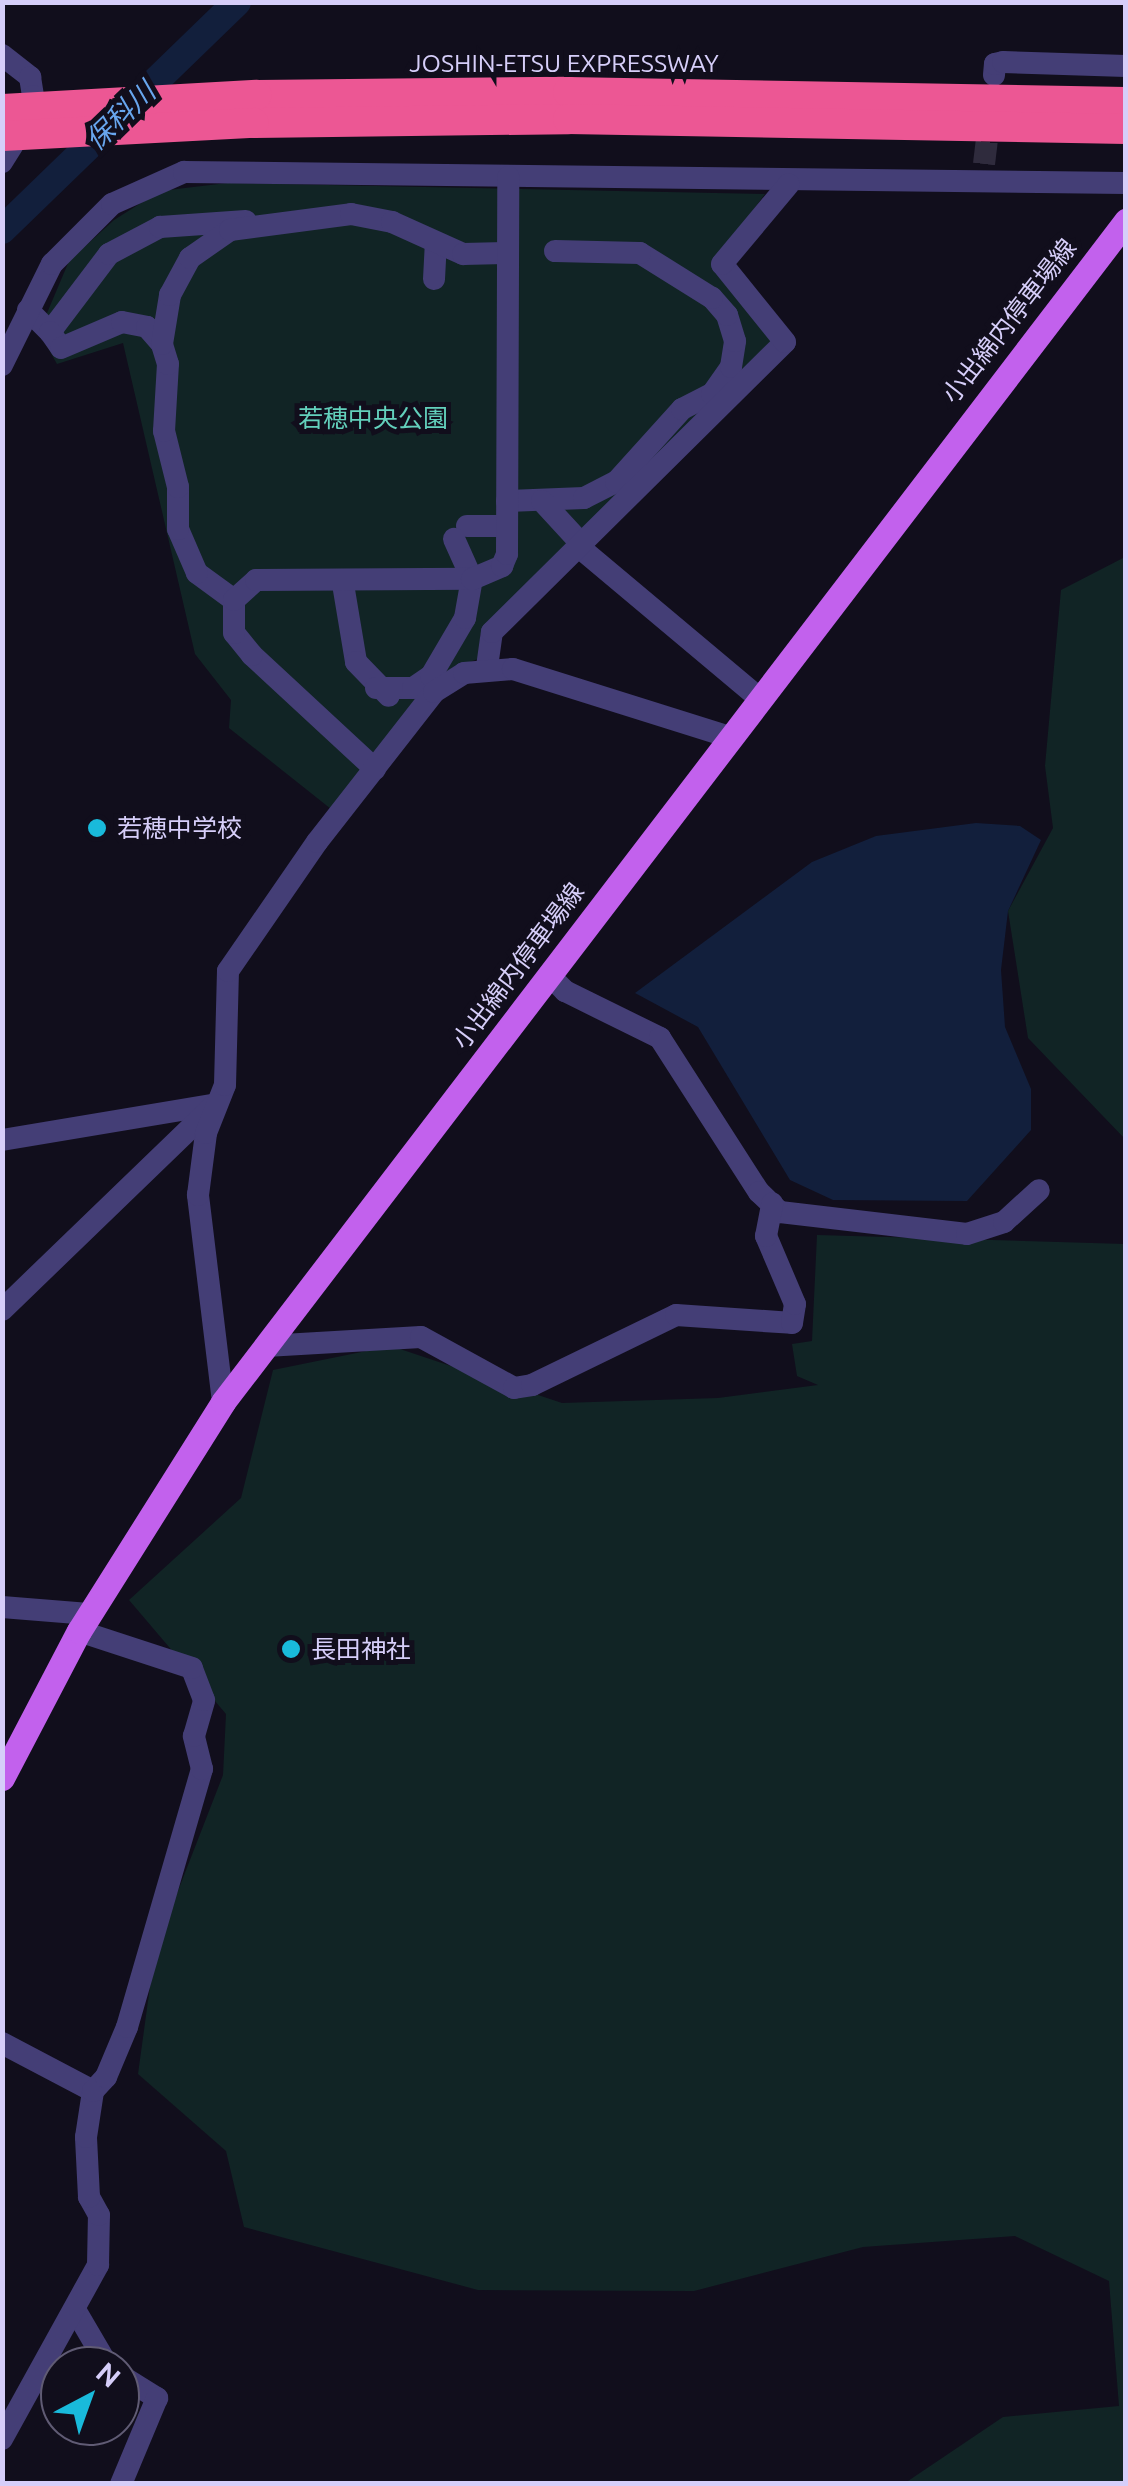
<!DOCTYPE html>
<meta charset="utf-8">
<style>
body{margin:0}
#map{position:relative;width:1128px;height:2486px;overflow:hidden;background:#110e1c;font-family:Ubuntu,"Noto Sans JP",sans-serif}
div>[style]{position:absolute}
.green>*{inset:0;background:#112425}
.water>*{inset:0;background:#121f3c}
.river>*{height:28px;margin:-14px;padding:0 14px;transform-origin:14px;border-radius:14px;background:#121f3c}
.minor-tunnel>*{height:22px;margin-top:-11px;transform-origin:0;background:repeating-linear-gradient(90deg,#2f2b3d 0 22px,transparent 0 33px)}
.minor>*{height:22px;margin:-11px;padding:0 11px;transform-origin:11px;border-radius:11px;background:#443e76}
.major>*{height:25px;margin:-12.5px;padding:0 12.5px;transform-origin:12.5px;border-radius:12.5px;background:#c261ed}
.highway>*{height:30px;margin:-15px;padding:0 15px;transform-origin:15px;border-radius:15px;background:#ec5794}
.highway-bridge>*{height:30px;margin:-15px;padding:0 15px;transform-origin:15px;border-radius:15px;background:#ec5794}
.dots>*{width:28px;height:28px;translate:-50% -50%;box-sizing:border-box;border:5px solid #110e1c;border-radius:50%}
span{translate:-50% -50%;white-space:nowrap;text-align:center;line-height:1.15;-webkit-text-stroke:10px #110e1c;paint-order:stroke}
.street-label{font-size:25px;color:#d6cef9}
.park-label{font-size:25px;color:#63d0bc}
.poi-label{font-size:25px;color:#d6cef9}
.left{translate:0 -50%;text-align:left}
.water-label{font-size:28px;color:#68a6ee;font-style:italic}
.frame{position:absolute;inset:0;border:5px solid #d6cef9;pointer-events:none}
.north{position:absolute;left:40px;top:2346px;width:100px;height:100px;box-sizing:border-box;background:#110e1c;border:2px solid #605b74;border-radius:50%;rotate:41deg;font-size:28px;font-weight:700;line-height:40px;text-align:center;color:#d6cef9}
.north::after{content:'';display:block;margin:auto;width:35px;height:45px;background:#19badb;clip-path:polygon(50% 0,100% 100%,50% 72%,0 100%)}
</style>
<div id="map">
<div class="green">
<div style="clip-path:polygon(227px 183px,765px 194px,713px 265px,773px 341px,497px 615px,480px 635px,481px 658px,452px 668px,331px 809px,229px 728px,231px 700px,195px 654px,123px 343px,57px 364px,39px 332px,69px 261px,114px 220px,160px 191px)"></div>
<div style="clip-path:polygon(1125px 557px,1125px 1139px,1028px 1038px,1008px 911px,1053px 828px,1045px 766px,1061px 590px)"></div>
<div style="clip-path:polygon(817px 1235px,1125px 1244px,1125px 2483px,905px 2483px,1003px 2417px,1119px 2406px,1109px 2281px,1015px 2236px,863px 2247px,694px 2291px,478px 2290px,244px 2227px,226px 2151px,138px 2074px,155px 1950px,223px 1775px,226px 1714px,129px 1600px,241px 1498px,273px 1370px,391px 1346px,562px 1403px,718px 1398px,818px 1385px,797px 1376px,792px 1344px,812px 1341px)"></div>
</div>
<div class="water">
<div style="clip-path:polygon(976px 823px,1020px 826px,1041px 840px,1008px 911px,1001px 970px,1005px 1027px,1031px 1089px,1031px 1130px,967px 1201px,833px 1200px,790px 1180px,698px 1027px,635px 993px,812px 862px,876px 836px)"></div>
</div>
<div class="river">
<div style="left:2px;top:230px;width:327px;rotate:-44.1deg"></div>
</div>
<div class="minor-tunnel">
<div style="left:984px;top:164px;width:50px;rotate:-83.2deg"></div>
</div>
<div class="minor">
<div style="left:2px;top:55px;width:36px;rotate:38deg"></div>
<div style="left:30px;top:77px;width:19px;rotate:81deg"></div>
<div style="left:33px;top:96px;width:23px;rotate:100deg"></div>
<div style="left:29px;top:119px;width:51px;rotate:122.1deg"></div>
<div style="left:994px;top:75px;width:11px;rotate:-85deg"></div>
<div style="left:995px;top:64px;width:8px;rotate:-14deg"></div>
<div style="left:1003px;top:62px;width:123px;rotate:1.9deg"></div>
<div style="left:434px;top:279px;width:35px;rotate:-87deg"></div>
<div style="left:28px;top:310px;width:31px;rotate:45deg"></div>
<div style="left:50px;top:332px;width:98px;rotate:-52.9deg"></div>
<div style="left:109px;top:254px;width:58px;rotate:-27.9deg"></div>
<div style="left:160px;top:227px;width:86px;rotate:-4deg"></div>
<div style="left:50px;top:332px;width:19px;rotate:55deg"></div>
<div style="left:61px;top:348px;width:66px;rotate:-23.1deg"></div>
<div style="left:122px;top:322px;width:25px;rotate:11deg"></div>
<div style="left:147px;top:327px;width:23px;rotate:49deg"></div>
<div style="left:2px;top:365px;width:113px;rotate:-63.7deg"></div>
<div style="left:52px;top:264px;width:85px;rotate:-45deg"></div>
<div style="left:112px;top:204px;width:79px;rotate:-24deg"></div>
<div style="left:184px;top:172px;width:942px;rotate:0.67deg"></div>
<div style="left:507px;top:501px;width:77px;rotate:-2.2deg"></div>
<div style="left:584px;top:498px;width:36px;rotate:-27deg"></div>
<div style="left:616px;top:482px;width:98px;rotate:-47.9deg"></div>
<div style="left:682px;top:409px;width:34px;rotate:-27deg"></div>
<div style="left:712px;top:394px;width:33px;rotate:-55deg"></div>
<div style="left:731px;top:367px;width:26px;rotate:-81deg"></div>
<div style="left:735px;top:341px;width:27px;rotate:-107deg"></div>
<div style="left:727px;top:315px;width:23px;rotate:-131deg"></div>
<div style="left:712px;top:298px;width:85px;rotate:-148deg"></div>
<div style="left:640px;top:253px;width:85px;rotate:-178.7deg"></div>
<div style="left:542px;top:501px;width:52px;rotate:47.4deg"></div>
<div style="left:467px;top:526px;width:40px"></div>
<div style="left:579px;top:547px;width:235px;rotate:40deg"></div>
<div style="left:343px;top:584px;width:79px;rotate:80.5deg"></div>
<div style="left:356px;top:662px;width:47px;rotate:45.9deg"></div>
<div style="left:234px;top:600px;width:46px;rotate:-143.9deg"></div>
<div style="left:197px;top:573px;width:48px;rotate:-113.4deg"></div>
<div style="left:178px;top:529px;width:42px;rotate:-90deg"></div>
<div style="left:178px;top:487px;width:58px;rotate:-104deg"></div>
<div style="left:164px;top:431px;width:67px;rotate:-86.6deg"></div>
<div style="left:168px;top:364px;width:21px;rotate:-107deg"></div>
<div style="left:162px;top:344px;width:50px;rotate:-80.7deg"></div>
<div style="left:170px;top:295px;width:42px;rotate:-61.6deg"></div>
<div style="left:190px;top:258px;width:49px;rotate:-35deg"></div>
<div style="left:230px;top:230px;width:122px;rotate:-7.5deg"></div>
<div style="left:351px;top:214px;width:42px;rotate:11deg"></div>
<div style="left:392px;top:222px;width:78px;rotate:24.3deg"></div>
<div style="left:463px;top:254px;width:42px;rotate:-1.4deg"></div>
<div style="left:487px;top:667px;width:35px;rotate:-82deg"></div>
<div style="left:492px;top:632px;width:412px;rotate:-44.7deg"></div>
<div style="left:785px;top:342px;width:100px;rotate:-128.9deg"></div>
<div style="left:722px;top:264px;width:104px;rotate:-50.1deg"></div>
<div style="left:376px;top:688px;width:37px"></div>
<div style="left:413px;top:688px;width:22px;rotate:-34deg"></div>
<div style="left:431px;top:676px;width:67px;rotate:-59.6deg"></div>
<div style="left:465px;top:618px;width:40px;rotate:-80deg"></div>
<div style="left:472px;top:579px;width:44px;rotate:-114.2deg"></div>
<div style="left:375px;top:769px;width:168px;rotate:-137.2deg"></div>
<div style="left:252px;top:655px;width:28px;rotate:-129deg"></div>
<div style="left:234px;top:633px;width:33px;rotate:-90deg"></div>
<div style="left:234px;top:600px;width:30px;rotate:-42deg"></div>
<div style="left:256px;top:580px;width:216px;rotate:-0.3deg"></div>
<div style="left:472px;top:579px;width:33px;rotate:-23deg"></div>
<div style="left:502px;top:566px;width:13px;rotate:-67deg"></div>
<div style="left:507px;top:554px;width:377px;rotate:-89.8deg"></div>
<div style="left:549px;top:975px;width:23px;rotate:45deg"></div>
<div style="left:565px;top:991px;width:106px;rotate:26.3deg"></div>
<div style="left:660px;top:1038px;width:183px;rotate:57.3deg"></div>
<div style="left:759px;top:1192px;width:29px;rotate:44deg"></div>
<div style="left:780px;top:1212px;width:188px;rotate:6.7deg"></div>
<div style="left:967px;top:1234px;width:39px;rotate:-18deg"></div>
<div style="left:1004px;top:1222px;width:47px;rotate:-42.4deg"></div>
<div style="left:2px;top:1140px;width:212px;rotate:-9.5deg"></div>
<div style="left:2px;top:1310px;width:296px;rotate:-44deg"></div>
<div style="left:266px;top:1346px;width:155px;rotate:-3.3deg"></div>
<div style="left:421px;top:1337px;width:106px;rotate:28.7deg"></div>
<div style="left:514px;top:1388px;width:18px;rotate:-9deg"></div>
<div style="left:532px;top:1385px;width:160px;rotate:-25.9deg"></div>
<div style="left:676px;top:1315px;width:116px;rotate:3.9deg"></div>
<div style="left:792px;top:1323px;width:19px;rotate:-81deg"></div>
<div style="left:795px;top:1304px;width:74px;rotate:-113.1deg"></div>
<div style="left:766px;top:1236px;width:33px;rotate:-79deg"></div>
<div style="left:223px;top:1402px;width:209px;rotate:-96.9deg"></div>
<div style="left:198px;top:1195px;width:63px;rotate:-82.6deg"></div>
<div style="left:206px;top:1133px;width:52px;rotate:-68.4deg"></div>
<div style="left:225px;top:1085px;width:114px;rotate:-88.5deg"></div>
<div style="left:228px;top:971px;width:157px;rotate:-55.4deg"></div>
<div style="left:317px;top:842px;width:190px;rotate:-52deg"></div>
<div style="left:434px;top:692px;width:36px;rotate:-32deg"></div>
<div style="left:464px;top:673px;width:49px;rotate:-4.7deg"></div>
<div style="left:513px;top:669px;width:227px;rotate:17.4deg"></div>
<div style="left:2px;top:1607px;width:87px;rotate:4.6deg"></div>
<div style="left:2px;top:2043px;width:103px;rotate:27.8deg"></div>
<div style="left:77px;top:2313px;width:61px;rotate:59.7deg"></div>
<div style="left:120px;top:2375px;width:44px;rotate:31.9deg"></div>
<div style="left:157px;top:2398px;width:93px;rotate:112.7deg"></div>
<div style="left:2px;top:2439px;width:199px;rotate:-61.1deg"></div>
<div style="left:98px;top:2265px;width:50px;rotate:-88.9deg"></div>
<div style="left:99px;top:2215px;width:21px;rotate:-119deg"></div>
<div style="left:89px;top:2197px;width:60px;rotate:-92.9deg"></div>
<div style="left:86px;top:2137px;width:47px;rotate:-81.3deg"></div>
<div style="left:93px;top:2091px;width:19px;rotate:-47deg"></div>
<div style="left:106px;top:2077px;width:54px;rotate:-67.2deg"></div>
<div style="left:127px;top:2027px;width:269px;rotate:-73.8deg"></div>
<div style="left:202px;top:1769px;width:34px;rotate:-104deg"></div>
<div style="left:194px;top:1736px;width:37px;rotate:-74deg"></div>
<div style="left:204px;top:1700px;width:34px;rotate:-111deg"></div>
<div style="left:192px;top:1668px;width:119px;rotate:-161.9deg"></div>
</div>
<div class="major">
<div style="left:2px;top:1778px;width:166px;rotate:-62.4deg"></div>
<div style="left:79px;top:1631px;width:271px;rotate:-57.8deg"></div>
<div style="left:223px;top:1402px;width:1487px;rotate:-52.6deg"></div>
</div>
<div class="highway">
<div style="left:257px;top:95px;width:311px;rotate:-0.6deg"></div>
<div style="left:568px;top:92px;width:558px;rotate:1.03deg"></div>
<div style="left:254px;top:123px;width:314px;rotate:-0.7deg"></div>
<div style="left:568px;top:119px;width:558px;rotate:1.03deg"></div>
</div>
<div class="highway-bridge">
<div style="left:3px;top:109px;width:254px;rotate:-3.2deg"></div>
<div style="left:3px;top:136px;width:251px;rotate:-3deg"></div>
</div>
<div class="dots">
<div style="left:97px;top:828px;background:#19badb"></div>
<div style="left:291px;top:1649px;background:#19badb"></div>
</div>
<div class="street-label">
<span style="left:564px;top:63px">JOSHIN-ETSU EXPRESSWAY</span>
<span style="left:1009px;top:321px;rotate:-52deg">小出綿内停車場線</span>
<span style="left:518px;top:966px;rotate:-53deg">小出綿内停車場線</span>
</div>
<div class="park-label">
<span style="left:373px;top:418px">若穂中央公園</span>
</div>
<div class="poi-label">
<span class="left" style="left:117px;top:828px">若穂中学校</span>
<span class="left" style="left:311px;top:1649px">長田神社</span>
</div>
<div class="water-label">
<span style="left:120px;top:116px;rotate:-44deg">保科川</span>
</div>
<div class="frame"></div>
<div class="north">N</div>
</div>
